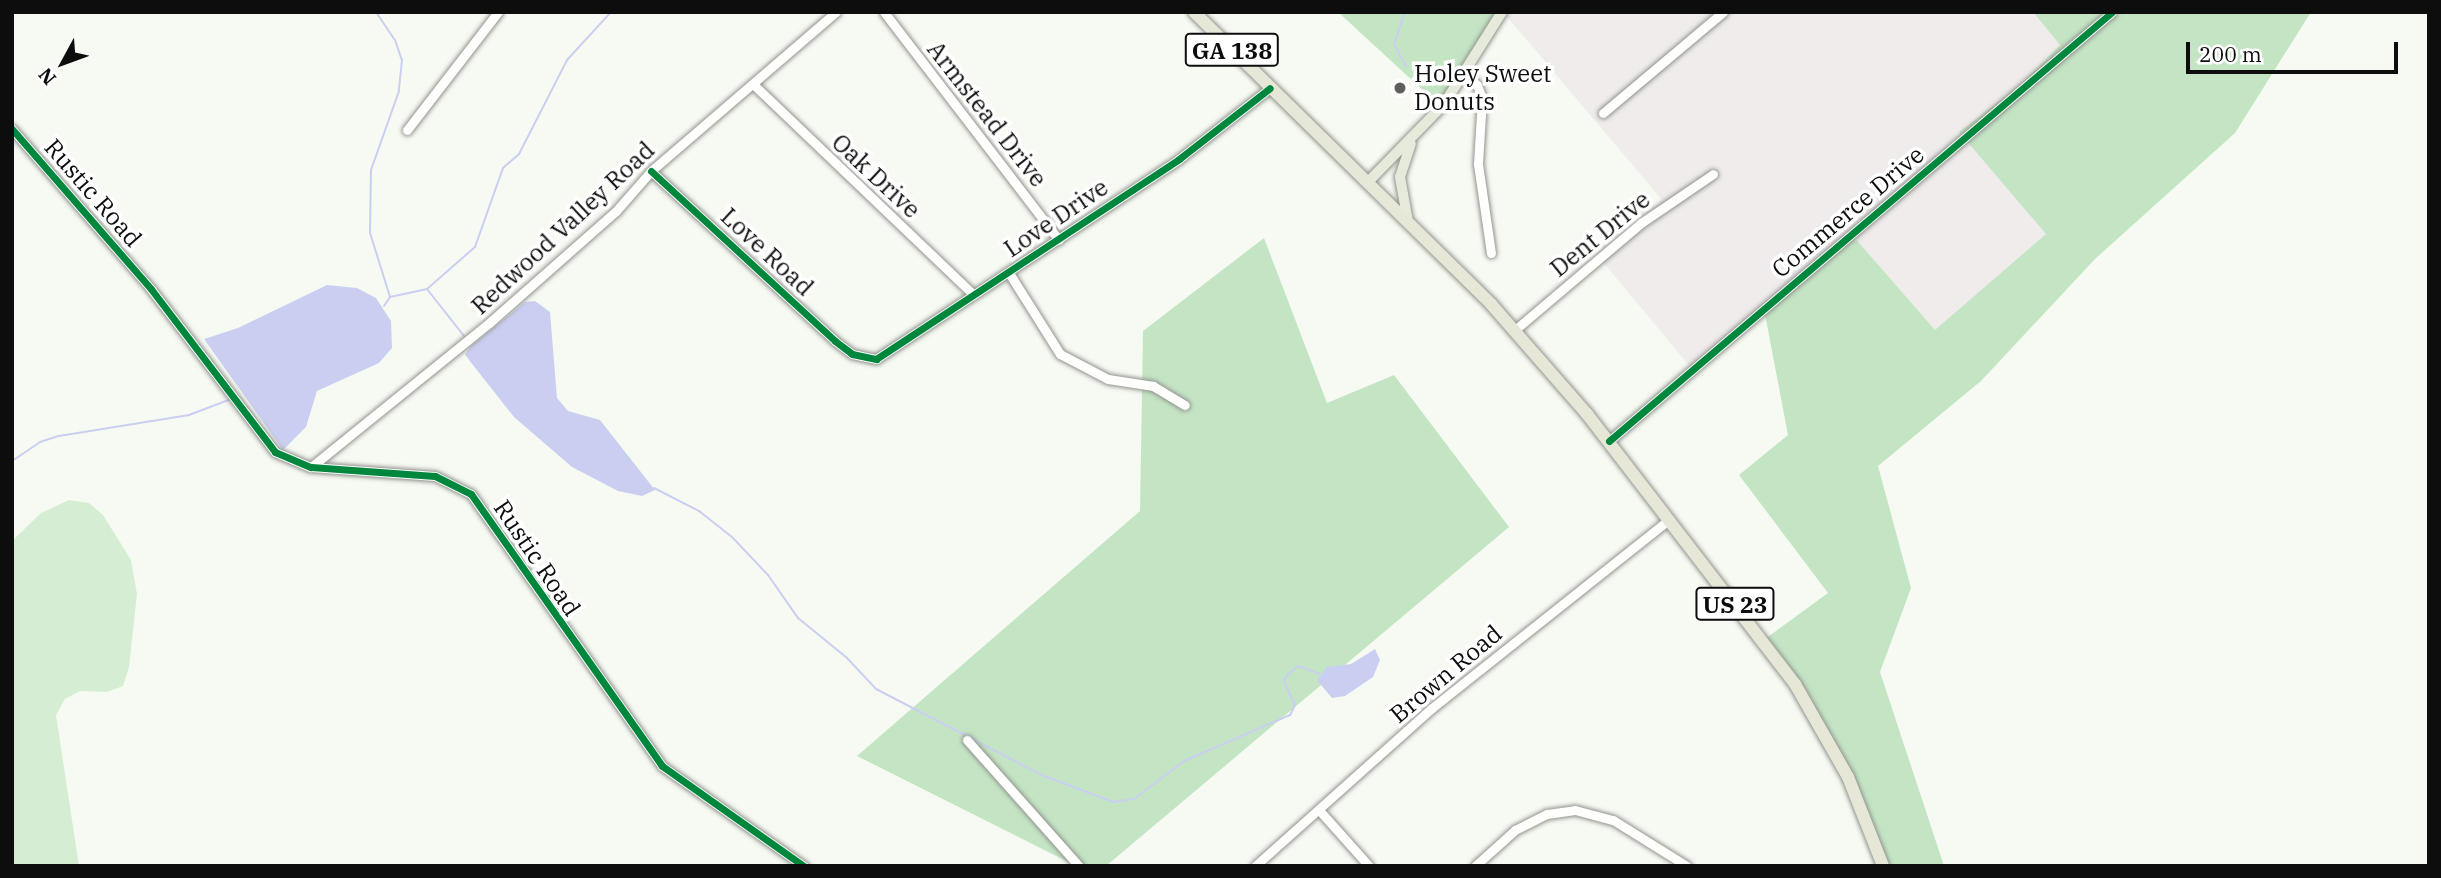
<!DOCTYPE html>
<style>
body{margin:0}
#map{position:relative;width:2441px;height:878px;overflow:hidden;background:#f7faf2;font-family:"IBM Plex Serif",serif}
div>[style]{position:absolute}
.industrial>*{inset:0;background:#f0ecec}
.green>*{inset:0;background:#d5eed3}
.forest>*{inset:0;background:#c4e5c4}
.water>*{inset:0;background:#cacff1}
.stream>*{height:2px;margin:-1px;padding:0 1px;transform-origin:1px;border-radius:1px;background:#cacff1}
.roads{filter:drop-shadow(0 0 2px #929490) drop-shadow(0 0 2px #929490)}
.minor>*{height:9px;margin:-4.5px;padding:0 4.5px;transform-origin:4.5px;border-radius:4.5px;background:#fefefd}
.major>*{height:10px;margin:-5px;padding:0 5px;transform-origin:5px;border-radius:5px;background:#e6eada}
.highway>*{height:12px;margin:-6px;padding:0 6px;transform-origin:6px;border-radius:6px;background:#e7e7d7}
.cycleway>*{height:7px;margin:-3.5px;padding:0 3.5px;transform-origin:3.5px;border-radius:3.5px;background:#00873e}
.dots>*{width:19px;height:19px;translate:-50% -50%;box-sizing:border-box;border:4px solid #fff;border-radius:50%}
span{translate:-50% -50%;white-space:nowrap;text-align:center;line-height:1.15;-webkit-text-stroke:7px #fff;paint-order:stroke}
.shield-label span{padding:2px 5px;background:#fff;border:2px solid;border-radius:5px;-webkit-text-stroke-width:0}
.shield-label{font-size:23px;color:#0d0d0d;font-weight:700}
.poi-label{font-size:24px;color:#0d0d0d}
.left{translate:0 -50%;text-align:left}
.street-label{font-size:24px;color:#0d0d0d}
.frame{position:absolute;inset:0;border:14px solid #0d0d0d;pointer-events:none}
.north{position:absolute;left:28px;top:28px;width:70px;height:70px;-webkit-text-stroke:5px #fff;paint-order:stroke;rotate:229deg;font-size:19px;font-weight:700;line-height:28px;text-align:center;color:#0d0d0d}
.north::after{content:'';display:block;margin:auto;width:24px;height:32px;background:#0d0d0d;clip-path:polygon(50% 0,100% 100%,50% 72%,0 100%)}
.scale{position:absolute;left:2186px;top:42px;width:212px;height:32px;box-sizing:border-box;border:4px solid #0d0d0d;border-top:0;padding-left:9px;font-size:21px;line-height:24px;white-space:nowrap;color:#0d0d0d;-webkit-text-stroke:5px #fff;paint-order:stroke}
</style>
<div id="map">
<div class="industrial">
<div style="clip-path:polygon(1503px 12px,2033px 12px,2060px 45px,2021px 84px,1959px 132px,2047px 234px,1935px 331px,1853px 237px,1691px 368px,1598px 256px,1662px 200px)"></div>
</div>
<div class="green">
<div style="clip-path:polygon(69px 500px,89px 503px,103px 515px,131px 560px,137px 594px,129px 667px,123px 686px,107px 692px,80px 691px,65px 699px,56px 715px,79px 866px,12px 866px,12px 541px,41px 513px)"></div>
</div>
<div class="forest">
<div style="clip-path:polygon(1338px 12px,1503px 12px,1440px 106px)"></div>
<div style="clip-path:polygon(2033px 12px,2311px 12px,2235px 133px,2095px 259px,1981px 381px,1878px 466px,1911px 588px,1880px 672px,1944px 866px,1885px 866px,1838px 755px,1761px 642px,1828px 593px,1739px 475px,1788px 435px,1764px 309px,1853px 236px,1935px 330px,2046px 234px,1959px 132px,2021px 84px,2060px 45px)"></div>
<div style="clip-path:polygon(1264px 238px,1327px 403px,1394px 375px,1509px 527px,1106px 866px,1076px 866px,857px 756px,1140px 511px,1143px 331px)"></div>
</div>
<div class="water">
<div style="clip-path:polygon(327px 285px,357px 288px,376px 298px,391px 321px,392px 348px,379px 363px,317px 391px,306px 427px,283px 450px,204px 339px,238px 328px)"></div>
<div style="clip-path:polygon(535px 301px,550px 312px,557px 398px,568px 411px,600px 420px,655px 490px,642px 496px,618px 491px,572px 467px,514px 417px,469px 360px,465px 354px,472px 345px,525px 302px)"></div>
<div style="clip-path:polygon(1375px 649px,1380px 660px,1373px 677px,1345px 696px,1332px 698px,1317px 680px,1327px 667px,1351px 664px)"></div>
</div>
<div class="stream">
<div style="left:376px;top:12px;width:34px;rotate:56deg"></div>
<div style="left:395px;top:40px;width:21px;rotate:71deg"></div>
<div style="left:402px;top:60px;width:31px;rotate:96deg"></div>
<div style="left:399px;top:91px;width:84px;rotate:109.5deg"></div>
<div style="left:371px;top:170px;width:63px;rotate:90.9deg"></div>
<div style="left:370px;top:233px;width:67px;rotate:72.6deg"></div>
<div style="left:1405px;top:12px;width:34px;rotate:109deg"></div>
<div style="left:1394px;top:44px;width:26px;rotate:62deg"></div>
<div style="left:427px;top:289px;width:64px;rotate:-41.2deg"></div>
<div style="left:475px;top:247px;width:84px;rotate:-70.5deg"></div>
<div style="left:503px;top:168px;width:21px;rotate:-41deg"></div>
<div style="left:519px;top:154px;width:106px;rotate:-62.9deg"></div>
<div style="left:567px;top:60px;width:65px;rotate:-47.5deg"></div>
<div style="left:384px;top:306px;width:11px;rotate:-56deg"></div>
<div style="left:390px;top:297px;width:38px;rotate:-12deg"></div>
<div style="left:427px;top:289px;width:60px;rotate:51.8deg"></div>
<div style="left:12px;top:461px;width:34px;rotate:-34deg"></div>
<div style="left:40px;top:442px;width:20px;rotate:-18deg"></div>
<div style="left:59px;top:436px;width:132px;rotate:-9.2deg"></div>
<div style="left:189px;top:415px;width:45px;rotate:-20.9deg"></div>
<div style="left:654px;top:488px;width:51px;rotate:27.1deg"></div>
<div style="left:699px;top:511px;width:42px;rotate:38.2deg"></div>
<div style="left:732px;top:537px;width:52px;rotate:46.5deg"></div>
<div style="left:768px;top:575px;width:52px;rotate:55.1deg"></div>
<div style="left:798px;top:618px;width:63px;rotate:39.2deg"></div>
<div style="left:847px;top:658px;width:42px;rotate:46.9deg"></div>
<div style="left:876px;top:689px;width:189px;rotate:27.4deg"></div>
<div style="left:1044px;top:776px;width:74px;rotate:20.6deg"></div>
<div style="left:1113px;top:802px;width:21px;rotate:-8deg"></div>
<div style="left:1134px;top:799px;width:63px;rotate:-37.2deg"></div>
<div style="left:1184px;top:761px;width:116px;rotate:-23.5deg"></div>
<div style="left:1290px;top:715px;width:11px;rotate:-63deg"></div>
<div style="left:1295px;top:705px;width:26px;rotate:-115deg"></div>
<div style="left:1284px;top:681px;width:7px;rotate:-63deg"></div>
<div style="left:1287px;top:675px;width:14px;rotate:-39deg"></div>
<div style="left:1298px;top:666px;width:23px;rotate:20deg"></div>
</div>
<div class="roads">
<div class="minor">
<div style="left:884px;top:12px;width:287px;rotate:52.5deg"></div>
<div style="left:1465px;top:74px;width:16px;rotate:43deg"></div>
<div style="left:1477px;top:85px;width:14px;rotate:69deg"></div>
<div style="left:1482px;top:98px;width:66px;rotate:93.5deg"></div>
<div style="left:1478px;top:164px;width:90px;rotate:81.7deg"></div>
<div style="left:753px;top:84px;width:304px;rotate:43.7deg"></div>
<div style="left:1603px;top:113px;width:157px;rotate:-40.1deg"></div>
<div style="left:12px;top:129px;width:212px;rotate:49deg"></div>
<div style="left:151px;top:289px;width:205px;rotate:52.7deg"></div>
<div style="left:275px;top:452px;width:39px;rotate:23deg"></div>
<div style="left:311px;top:467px;width:124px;rotate:4.2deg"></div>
<div style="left:435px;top:476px;width:40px;rotate:26.6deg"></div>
<div style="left:471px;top:494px;width:332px;rotate:54.9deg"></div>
<div style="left:662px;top:766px;width:174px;rotate:35.2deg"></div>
<div style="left:407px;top:130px;width:149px;rotate:-52.4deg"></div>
<div style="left:651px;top:171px;width:251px;rotate:42.7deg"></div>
<div style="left:835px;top:341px;width:21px;rotate:37deg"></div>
<div style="left:852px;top:354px;width:25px;rotate:12deg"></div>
<div style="left:876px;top:359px;width:363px;rotate:-33.4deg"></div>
<div style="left:1179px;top:159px;width:115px;rotate:-38deg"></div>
<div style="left:1009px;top:273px;width:96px;rotate:57.8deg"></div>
<div style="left:1060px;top:354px;width:54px;rotate:27.5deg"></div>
<div style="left:1108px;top:379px;width:46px;rotate:8.8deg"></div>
<div style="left:1153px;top:386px;width:37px;rotate:31deg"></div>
<div style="left:1516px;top:329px;width:164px;rotate:-40.3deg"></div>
<div style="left:1641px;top:223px;width:87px;rotate:-34.2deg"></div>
<div style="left:1609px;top:441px;width:661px;rotate:-40.46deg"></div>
<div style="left:311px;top:467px;width:229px;rotate:-39deg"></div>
<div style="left:489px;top:323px;width:169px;rotate:-41.4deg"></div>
<div style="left:616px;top:211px;width:53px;rotate:-48.8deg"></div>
<div style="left:651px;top:171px;width:244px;rotate:-40.7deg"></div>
<div style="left:967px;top:740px;width:169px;rotate:48.4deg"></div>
<div style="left:1319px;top:810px;width:75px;rotate:48.2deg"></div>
<div style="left:1255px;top:866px;width:237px;rotate:-41.8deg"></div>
<div style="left:1432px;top:708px;width:302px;rotate:-38.5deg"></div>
<div style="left:1475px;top:866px;width:54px;rotate:-42deg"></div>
<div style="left:1515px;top:830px;width:36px;rotate:-27deg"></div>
<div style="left:1547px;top:814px;width:28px;rotate:-8deg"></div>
<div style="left:1575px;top:810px;width:39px;rotate:15deg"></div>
<div style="left:1613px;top:820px;width:87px;rotate:31.9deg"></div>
</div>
<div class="major">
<div style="left:1367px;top:183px;width:110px;rotate:-45.7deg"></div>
<div style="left:1444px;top:104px;width:109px;rotate:-57.8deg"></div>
<div style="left:1408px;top:222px;width:46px;rotate:-100.1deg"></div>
<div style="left:1400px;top:177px;width:35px;rotate:-72deg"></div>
</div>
<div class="highway">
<div style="left:1194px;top:12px;width:417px;rotate:44.5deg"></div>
<div style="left:1491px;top:304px;width:146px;rotate:48.9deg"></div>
<div style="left:1587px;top:414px;width:341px;rotate:52.4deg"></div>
<div style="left:1795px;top:684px;width:107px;rotate:60.3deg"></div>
<div style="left:1848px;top:777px;width:96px;rotate:68.5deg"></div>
</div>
</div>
<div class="cycleway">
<div style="left:12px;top:129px;width:212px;rotate:49deg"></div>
<div style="left:151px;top:289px;width:205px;rotate:52.7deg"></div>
<div style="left:275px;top:452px;width:39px;rotate:23deg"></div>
<div style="left:311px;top:467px;width:124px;rotate:4.2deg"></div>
<div style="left:435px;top:476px;width:40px;rotate:26.6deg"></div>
<div style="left:471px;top:494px;width:332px;rotate:54.9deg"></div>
<div style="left:662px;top:766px;width:174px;rotate:35.2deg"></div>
<div style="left:651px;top:171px;width:251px;rotate:42.7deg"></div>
<div style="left:835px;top:341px;width:21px;rotate:37deg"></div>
<div style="left:852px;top:354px;width:25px;rotate:12deg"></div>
<div style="left:876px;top:359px;width:363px;rotate:-33.4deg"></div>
<div style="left:1179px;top:159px;width:115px;rotate:-38deg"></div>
<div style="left:1609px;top:441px;width:661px;rotate:-40.46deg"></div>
</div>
<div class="dots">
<div style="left:1400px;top:88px;background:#5f605d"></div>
</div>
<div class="shield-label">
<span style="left:1232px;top:50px">GA 138</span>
<span style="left:1735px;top:604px">US 23</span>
</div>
<div class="poi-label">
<span class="left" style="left:1414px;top:88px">Holey Sweet<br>Donuts</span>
</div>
<div class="street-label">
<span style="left:987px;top:114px;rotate:52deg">Armstead Drive</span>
<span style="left:876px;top:176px;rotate:43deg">Oak Drive</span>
<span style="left:93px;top:193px;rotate:49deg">Rustic Road</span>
<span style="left:1848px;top:212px;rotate:-40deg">Commerce Drive</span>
<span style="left:1056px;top:218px;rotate:-34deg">Love Drive</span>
<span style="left:563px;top:228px;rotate:-43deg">Redwood Valley Road</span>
<span style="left:1600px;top:234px;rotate:-39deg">Dent Drive</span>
<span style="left:767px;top:252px;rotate:43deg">Love Road</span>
<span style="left:537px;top:558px;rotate:56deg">Rustic Road</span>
<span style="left:1446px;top:674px;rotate:-40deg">Brown Road</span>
</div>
<div class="frame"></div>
<div class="north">N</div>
<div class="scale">200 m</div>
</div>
